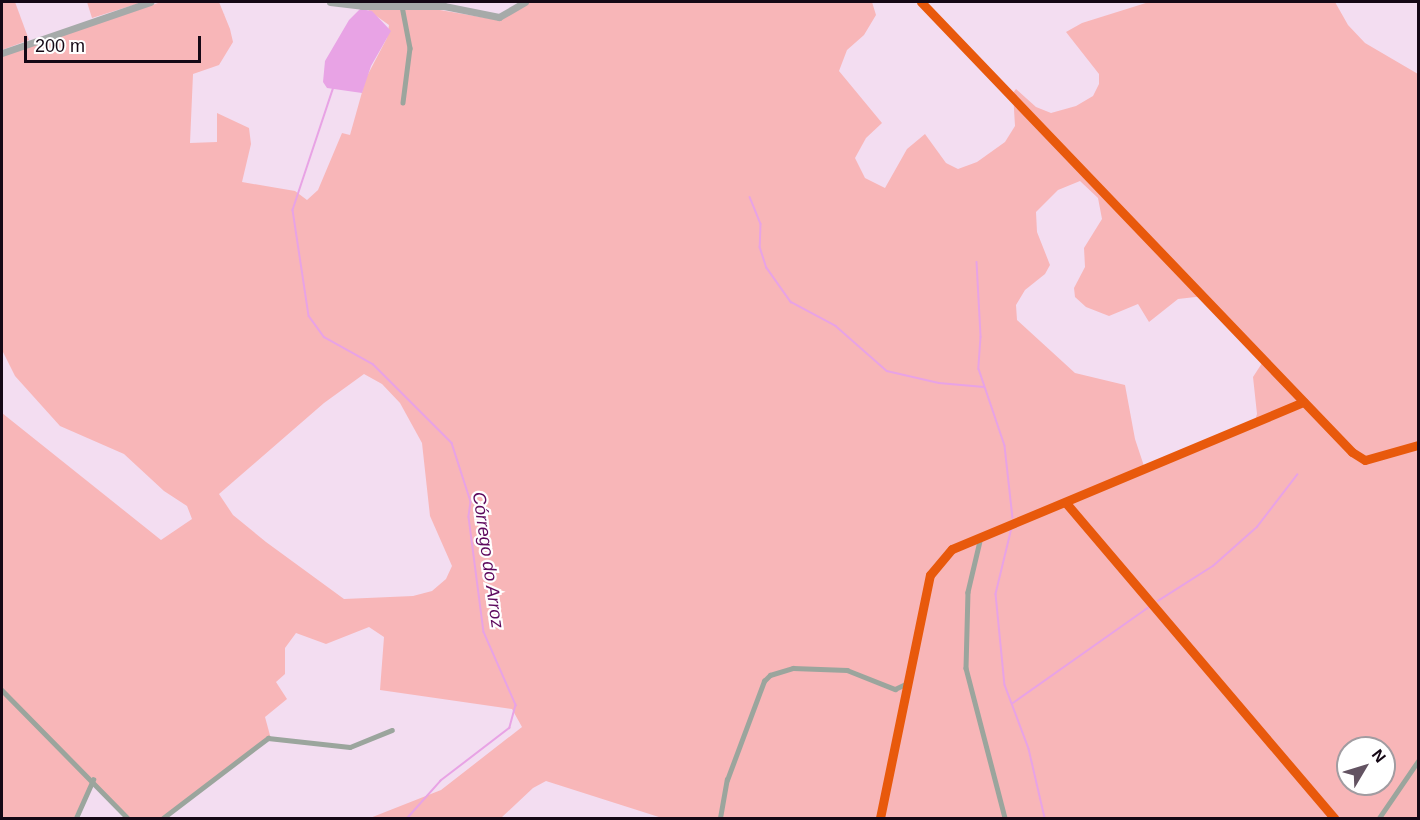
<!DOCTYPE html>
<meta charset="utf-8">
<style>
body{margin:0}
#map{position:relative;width:1420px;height:820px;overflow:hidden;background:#f3ddf1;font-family:Helvetica,sans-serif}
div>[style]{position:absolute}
.green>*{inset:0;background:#f8b6b8}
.water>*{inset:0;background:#e8a3e5}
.stream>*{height:1.5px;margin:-0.75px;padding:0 0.75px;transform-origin:0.75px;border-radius:0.75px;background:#e8a3e5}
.street>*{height:4.5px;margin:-2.25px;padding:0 2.25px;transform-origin:2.25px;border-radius:2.25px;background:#9ba59d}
.secondary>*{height:7px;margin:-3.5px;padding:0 3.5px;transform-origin:3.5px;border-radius:3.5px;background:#a6aaa9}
.cycleway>*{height:9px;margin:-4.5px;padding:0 4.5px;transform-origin:4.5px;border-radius:4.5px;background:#e8590c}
span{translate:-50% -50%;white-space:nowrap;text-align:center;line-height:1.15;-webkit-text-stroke:4.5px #fff;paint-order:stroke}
.water-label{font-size:18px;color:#5d095d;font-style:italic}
.frame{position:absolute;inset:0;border:3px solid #150815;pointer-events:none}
.north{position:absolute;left:1336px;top:736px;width:60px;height:60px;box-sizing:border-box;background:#fff;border:2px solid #a19ca1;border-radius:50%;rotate:52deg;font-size:16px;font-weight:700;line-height:24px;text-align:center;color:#150815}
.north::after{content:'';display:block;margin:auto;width:21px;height:27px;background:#635362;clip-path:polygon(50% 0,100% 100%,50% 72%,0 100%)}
.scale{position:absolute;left:24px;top:36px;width:177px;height:27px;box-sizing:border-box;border:3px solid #150815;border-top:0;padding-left:8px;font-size:18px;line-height:21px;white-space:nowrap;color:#150815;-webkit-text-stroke:4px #fff;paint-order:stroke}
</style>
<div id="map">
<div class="green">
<div style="clip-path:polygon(2px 2px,15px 2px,29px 40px,2px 50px)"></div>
<div style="clip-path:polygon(87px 2px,143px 2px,92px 18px)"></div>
<div style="clip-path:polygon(evenodd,161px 2px,219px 2px,230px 29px,233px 42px,219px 65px,193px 74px,190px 143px,217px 142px,217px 113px,249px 128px,251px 144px,242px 182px,295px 191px,307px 200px,318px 190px,342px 133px,350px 135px,366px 78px,387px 38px,389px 25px,368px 10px,440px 10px,492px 19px,512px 13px,526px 2px,872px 2px,876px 15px,864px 35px,847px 50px,839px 71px,882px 123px,866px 138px,855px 158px,865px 178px,885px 188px,907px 149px,925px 134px,946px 163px,958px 169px,977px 162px,1005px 142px,1015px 126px,1013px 93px,1016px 89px,1036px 107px,1051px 113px,1076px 106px,1093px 96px,1099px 84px,1099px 74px,1066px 32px,1082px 23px,1149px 2px,1335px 2px,1348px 25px,1365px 43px,1418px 74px,1418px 818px,662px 818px,546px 781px,533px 788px,501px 818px,370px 818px,441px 790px,522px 727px,512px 709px,380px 690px,384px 637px,369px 627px,326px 644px,296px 633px,285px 648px,285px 674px,276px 682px,287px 699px,265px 717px,271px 739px,166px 818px,126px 818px,91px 783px,74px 818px,2px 818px,2px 413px,161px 540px,192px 519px,187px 506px,164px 491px,124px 454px,60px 426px,15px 376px,2px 350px,2px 56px,161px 2px,1080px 181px,1098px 198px,1102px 219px,1084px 248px,1085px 267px,1074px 288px,1075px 297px,1086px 307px,1109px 316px,1138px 304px,1149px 322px,1178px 299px,1204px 296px,1266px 357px,1253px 377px,1257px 414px,1254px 424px,1145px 469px,1135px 439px,1125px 385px,1075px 373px,1017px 320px,1016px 305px,1025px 290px,1045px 274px,1050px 265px,1037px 232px,1036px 212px,1058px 190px,1080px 181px,161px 2px,364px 374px,382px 384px,400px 403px,422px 443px,430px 516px,452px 566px,446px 579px,432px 591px,413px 596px,344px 599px,266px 542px,233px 515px,219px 494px,324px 403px,364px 374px,161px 2px,1348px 748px,1384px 748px,1384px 784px,1348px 784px,1348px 748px)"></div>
</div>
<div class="water">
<div style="clip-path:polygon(360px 9px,372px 11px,391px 31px,371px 66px,362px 93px,327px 88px,323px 82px,325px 61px,349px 20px)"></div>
</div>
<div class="stream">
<div style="left:334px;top:87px;width:130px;rotate:108.4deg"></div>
<div style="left:293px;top:210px;width:107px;rotate:81.4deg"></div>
<div style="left:309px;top:316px;width:26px;rotate:54deg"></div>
<div style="left:324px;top:337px;width:56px;rotate:28.9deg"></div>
<div style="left:373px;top:364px;width:112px;rotate:45deg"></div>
<div style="left:452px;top:443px;width:62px;rotate:72.1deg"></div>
<div style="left:471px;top:502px;width:15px;rotate:98deg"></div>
<div style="left:469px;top:517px;width:116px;rotate:82.6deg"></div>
<div style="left:484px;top:632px;width:80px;rotate:66.3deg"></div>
<div style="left:516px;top:705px;width:24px;rotate:105deg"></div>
<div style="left:510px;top:728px;width:87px;rotate:142.5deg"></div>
<div style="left:441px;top:781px;width:50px;rotate:131.7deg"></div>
<div style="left:750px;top:197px;width:29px;rotate:68deg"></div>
<div style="left:761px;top:224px;width:23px;rotate:92deg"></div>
<div style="left:760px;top:247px;width:22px;rotate:72deg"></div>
<div style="left:767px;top:268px;width:42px;rotate:54.8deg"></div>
<div style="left:791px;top:302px;width:51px;rotate:28.1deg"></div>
<div style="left:836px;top:326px;width:68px;rotate:41.4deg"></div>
<div style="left:887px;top:371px;width:53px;rotate:13deg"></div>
<div style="left:939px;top:383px;width:45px;rotate:5.1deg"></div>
<div style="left:977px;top:262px;width:75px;rotate:86.9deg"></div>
<div style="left:981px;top:337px;width:32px;rotate:94deg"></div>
<div style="left:979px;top:369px;width:81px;rotate:71.3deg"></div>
<div style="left:1005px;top:446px;width:72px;rotate:83.7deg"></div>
<div style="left:1012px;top:528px;width:68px;rotate:103.6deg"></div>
<div style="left:996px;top:594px;width:91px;rotate:84.4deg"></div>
<div style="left:1005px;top:685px;width:68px;rotate:69.4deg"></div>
<div style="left:1029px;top:749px;width:71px;rotate:76.9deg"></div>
<div style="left:1158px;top:601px;width:65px;rotate:-32.5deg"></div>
<div style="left:1213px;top:566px;width:59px;rotate:-41.6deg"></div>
<div style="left:1257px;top:527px;width:66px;rotate:-52.4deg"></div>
<div style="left:1013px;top:703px;width:166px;rotate:-35.2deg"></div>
</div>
<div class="street">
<div style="left:921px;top:2px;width:623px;rotate:46.24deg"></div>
<div style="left:1352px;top:452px;width:15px;rotate:32deg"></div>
<div style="left:1365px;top:460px;width:55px;rotate:-15.8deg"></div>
<div style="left:402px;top:6px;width:43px;rotate:79.2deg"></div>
<div style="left:410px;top:48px;width:55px;rotate:97.3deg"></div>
<div style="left:1066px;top:503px;width:414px;rotate:49.6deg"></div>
<div style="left:981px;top:537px;width:57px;rotate:103.3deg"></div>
<div style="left:968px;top:592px;width:76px;rotate:91.5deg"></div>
<div style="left:966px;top:668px;width:155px;rotate:75.4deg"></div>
<div style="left:2px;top:690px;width:180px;rotate:45.5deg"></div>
<div style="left:76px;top:818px;width:42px;rotate:-65.9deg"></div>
<div style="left:163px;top:818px;width:132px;rotate:-37.3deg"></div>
<div style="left:268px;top:738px;width:82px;rotate:6.3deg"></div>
<div style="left:350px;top:747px;width:45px;rotate:-22deg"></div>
<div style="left:720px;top:818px;width:39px;rotate:-80deg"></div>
<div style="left:727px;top:780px;width:106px;rotate:-69.5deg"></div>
<div style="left:764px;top:681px;width:8px;rotate:-45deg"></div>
<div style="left:770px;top:675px;width:24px;rotate:-17deg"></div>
<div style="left:793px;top:668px;width:54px;rotate:2.1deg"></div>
<div style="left:847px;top:670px;width:52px;rotate:21.6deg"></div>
<div style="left:895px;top:689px;width:14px;rotate:-25deg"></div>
<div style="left:880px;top:818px;width:248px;rotate:-78.4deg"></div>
<div style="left:930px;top:575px;width:34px;rotate:-50deg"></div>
<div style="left:952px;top:549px;width:381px;rotate:-22.7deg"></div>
<div style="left:1379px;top:818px;width:69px;rotate:-55.6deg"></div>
</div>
<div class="secondary">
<div style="left:330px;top:2px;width:32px;rotate:7deg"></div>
<div style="left:362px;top:6px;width:82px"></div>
<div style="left:444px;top:6px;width:56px;rotate:11.3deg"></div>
<div style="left:499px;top:17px;width:30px;rotate:-30deg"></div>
<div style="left:2px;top:53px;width:157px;rotate:-19deg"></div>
</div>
<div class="cycleway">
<div style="left:921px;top:2px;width:623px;rotate:46.24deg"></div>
<div style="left:1352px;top:452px;width:15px;rotate:32deg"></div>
<div style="left:1365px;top:460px;width:55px;rotate:-15.8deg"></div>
<div style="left:1066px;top:503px;width:414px;rotate:49.6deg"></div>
<div style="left:880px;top:818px;width:248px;rotate:-78.4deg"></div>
<div style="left:930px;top:575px;width:34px;rotate:-50deg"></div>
<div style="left:952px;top:549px;width:381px;rotate:-22.7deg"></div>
</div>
<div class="water-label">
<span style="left:488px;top:560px;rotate:82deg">Córrego do Arroz</span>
</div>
<div class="frame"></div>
<div class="north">N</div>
<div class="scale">200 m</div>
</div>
